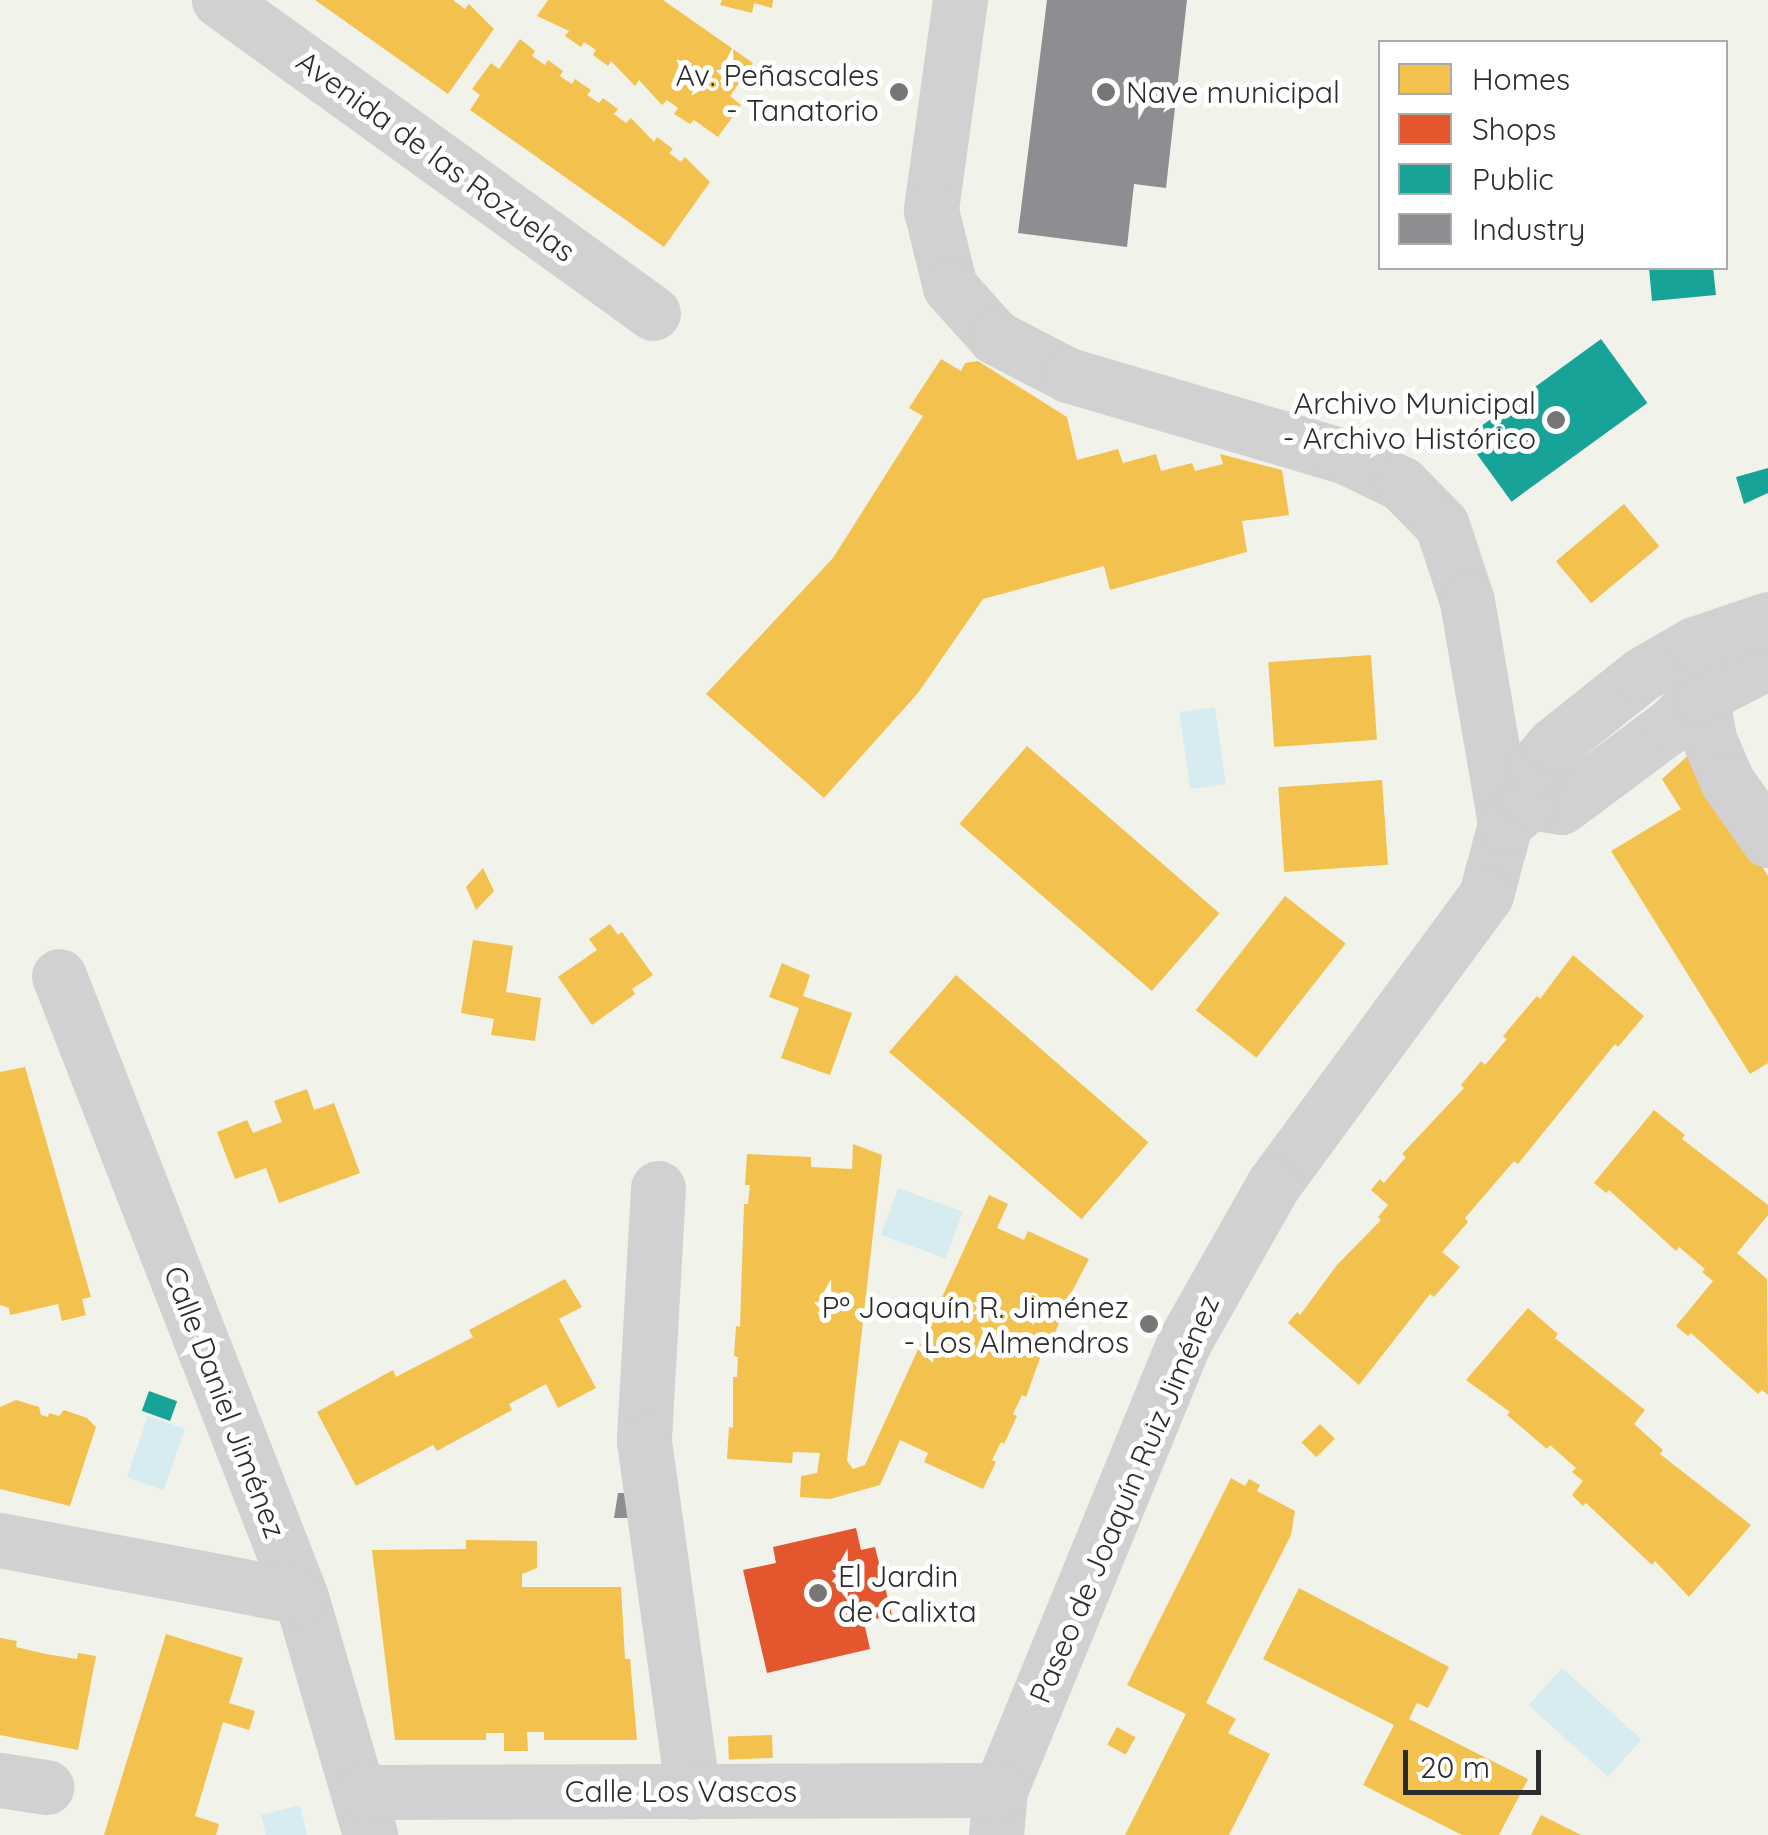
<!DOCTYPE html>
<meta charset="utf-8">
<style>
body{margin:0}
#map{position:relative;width:1768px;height:1835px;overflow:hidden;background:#fff;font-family:Quicksand,sans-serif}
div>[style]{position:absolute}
.green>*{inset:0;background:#f1f3ea}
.water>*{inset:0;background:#d6ecf0;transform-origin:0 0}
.homes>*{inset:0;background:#f2c14e;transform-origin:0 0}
.shops>*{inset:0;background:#e4572e}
.public>*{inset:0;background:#17a398;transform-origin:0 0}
.industry>*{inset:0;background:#8d8d92}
.minor>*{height:55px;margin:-27.5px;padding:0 27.5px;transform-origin:27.5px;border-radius:27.5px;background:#d1d1d1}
.dots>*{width:28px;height:28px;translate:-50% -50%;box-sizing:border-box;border:5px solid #fff;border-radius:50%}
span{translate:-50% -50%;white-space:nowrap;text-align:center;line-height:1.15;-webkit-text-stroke:10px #fff;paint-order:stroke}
.poi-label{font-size:30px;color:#2c2c2c}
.right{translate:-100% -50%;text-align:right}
.left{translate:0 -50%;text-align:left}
.street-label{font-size:30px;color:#2c2c2c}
.legend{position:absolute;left:1378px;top:40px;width:350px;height:230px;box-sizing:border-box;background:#fff;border:2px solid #ababab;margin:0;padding:12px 18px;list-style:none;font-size:30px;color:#2c2c2c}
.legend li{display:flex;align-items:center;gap:20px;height:50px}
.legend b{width:50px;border:2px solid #ababab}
.scale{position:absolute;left:1403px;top:1750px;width:138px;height:45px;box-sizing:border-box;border:5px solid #2c2c2c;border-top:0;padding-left:12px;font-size:30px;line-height:35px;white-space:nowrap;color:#2c2c2c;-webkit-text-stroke:8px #fff;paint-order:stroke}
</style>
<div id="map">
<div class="green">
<div style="clip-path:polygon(evenodd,0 0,1768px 0,1768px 1835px,0 1835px,0 0,1380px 42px,1726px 42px,1726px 268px,1380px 268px,1380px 42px)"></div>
</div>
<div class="water">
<div style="left:1215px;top:707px;width:78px;height:36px;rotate:82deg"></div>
<div style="left:898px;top:1188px;width:69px;height:50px;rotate:20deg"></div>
<div style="left:148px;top:1416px;width:39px;height:65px;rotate:19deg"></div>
<div style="left:1562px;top:1668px;width:107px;height:50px;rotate:42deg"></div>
<div style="clip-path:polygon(300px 1805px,307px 1835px,266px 1835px,261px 1815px)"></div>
</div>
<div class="homes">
<div style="clip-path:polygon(315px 0,453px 0,465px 9px,469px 4px,494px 29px,448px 94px)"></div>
<div style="clip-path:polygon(548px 0,663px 0,753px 63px,730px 96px,741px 105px,718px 137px,694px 120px,690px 124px,674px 114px,678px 108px,667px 100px,662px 105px,639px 80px,635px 86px,611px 61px,608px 66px,593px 55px,596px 50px,584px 42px,581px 47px,565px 36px,569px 31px,537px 16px)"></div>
<div style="clip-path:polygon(722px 0,773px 0,772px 8px,754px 3px,752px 13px,720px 5px)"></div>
<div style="clip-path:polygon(520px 39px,535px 51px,532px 56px,545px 65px,548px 60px,563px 71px,560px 76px,564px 79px,572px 84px,575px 79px,591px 90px,587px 95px,599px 103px,603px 98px,618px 109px,614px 114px,626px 123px,631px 118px,654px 142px,657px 137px,673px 149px,669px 153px,681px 162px,685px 157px,710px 182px,664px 247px,470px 110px,480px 95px,472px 89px,491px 63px,499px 69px)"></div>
<div style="clip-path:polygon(941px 359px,961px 371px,965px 363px,978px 361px,1067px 417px,1077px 460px,1118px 449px,1123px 463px,1156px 454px,1161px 471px,1192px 463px,1195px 471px,1223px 464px,1220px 454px,1282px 470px,1289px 515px,1242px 521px,1247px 552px,1243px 553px,1110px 590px,1104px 566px,983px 599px,918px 693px,824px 798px,706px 694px,833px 558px,923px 416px,909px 408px)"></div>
<div style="left:1624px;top:504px;width:55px;height:89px;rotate:50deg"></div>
<div style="left:1371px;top:655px;width:85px;height:103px;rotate:86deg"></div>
<div style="left:1027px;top:746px;width:255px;height:103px;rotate:41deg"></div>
<div style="clip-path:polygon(1692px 752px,1768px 876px,1768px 1063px,1750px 1074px,1611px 851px,1681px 809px,1662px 779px)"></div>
<div style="left:1382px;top:780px;width:85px;height:104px;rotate:86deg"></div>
<div style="clip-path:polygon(483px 868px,494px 891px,476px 910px,466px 887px)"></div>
<div style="left:1285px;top:896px;width:77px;height:145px;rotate:38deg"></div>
<div style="clip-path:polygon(610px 924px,618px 935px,622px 932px,653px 975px,632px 989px,635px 994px,592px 1025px,558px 977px,597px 950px,589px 939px)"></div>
<div style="clip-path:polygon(473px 940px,513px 946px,506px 992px,541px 998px,535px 1041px,491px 1035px,494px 1019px,461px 1013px)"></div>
<div style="clip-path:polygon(1573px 955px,1644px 1016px,1618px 1047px,1615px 1044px,1518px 1164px,1514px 1161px,1465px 1218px,1468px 1222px,1442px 1252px,1460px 1267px,1434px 1297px,1430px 1294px,1359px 1385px,1288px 1323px,1297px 1312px,1300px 1315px,1337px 1265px,1381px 1220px,1378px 1217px,1388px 1205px,1371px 1190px,1380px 1179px,1384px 1183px,1406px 1157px,1402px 1154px,1464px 1088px,1461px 1085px,1481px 1061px,1485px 1065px,1507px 1039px,1503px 1036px,1537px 996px,1540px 999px)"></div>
<div style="clip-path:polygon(782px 963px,810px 975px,803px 996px,852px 1013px,830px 1075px,781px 1058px,799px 1008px,769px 997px)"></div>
<div style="left:956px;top:975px;width:255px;height:102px;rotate:41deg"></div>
<div style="clip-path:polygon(25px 1067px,91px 1297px,82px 1299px,86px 1315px,62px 1321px,58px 1304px,10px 1315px,9px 1308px,0 1305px,0 1072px)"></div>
<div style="clip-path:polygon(307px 1089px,314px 1110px,334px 1103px,360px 1173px,279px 1203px,266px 1168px,235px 1179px,217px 1132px,247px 1120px,253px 1133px,282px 1122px,274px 1101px)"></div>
<div style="clip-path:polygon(1654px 1110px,1685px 1135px,1682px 1139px,1768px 1205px,1768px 1215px,1737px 1253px,1767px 1279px,1768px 1395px,1762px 1390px,1758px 1394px,1691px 1333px,1688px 1336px,1676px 1326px,1713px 1281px,1702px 1272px,1705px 1269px,1679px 1247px,1676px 1251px,1609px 1190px,1606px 1193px,1594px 1183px)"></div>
<div style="clip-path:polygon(853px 1144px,882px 1155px,847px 1461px,853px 1469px,865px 1465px,989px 1195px,1008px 1204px,997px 1228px,1024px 1240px,1028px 1231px,1089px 1259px,1057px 1320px,1060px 1321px,1047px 1351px,1043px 1350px,1026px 1397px,1022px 1395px,1013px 1414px,1017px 1416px,1004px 1444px,1001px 1442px,992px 1460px,996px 1462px,983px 1489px,924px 1462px,928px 1453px,900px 1440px,880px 1485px,830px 1499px,800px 1497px,801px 1476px,817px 1473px,820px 1453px,793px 1452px,792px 1463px,727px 1459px,729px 1427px,733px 1428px,733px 1377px,737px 1377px,738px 1357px,734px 1356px,736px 1326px,740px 1327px,744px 1204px,748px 1204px,750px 1185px,745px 1185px,747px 1154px,811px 1157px,811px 1167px,852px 1169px)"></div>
<div style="clip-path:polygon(565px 1279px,582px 1307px,559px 1319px,596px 1388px,558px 1408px,546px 1384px,509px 1404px,512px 1410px,437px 1451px,433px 1445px,356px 1486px,317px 1412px,393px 1370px,396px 1377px,473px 1337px,469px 1330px)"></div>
<div style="clip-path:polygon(1528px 1308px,1558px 1334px,1555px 1338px,1645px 1410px,1634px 1424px,1663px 1450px,1660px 1454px,1751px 1525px,1689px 1597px,1655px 1561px,1652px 1565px,1586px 1503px,1583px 1506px,1572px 1495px,1583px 1481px,1572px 1472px,1576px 1468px,1550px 1445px,1547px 1449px,1507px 1415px,1510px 1412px,1466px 1380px)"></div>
<div style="clip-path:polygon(16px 1400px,39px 1407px,41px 1415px,48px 1417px,49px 1413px,59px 1416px,64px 1410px,87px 1418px,96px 1427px,70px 1506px,0 1489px,0 1407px)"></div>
<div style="left:1320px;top:1424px;width:21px;height:26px;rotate:45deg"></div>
<div style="clip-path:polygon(1231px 1478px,1245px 1486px,1249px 1479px,1260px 1485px,1257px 1491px,1295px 1511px,1291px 1535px,1206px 1703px,1236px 1719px,1228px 1733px,1270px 1754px,1229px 1835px,1125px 1835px,1186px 1714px,1127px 1685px)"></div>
<div style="clip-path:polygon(466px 1540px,537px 1541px,537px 1568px,522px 1574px,522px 1587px,621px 1587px,625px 1659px,630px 1659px,637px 1740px,544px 1740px,544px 1732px,527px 1732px,528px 1751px,504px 1751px,504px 1733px,486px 1733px,486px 1740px,395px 1740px,372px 1550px,466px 1549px)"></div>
<div style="clip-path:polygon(1299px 1588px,1449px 1667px,1428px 1708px,1417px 1703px,1409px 1719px,1528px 1779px,1499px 1835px,1462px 1835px,1363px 1785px,1394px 1725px,1263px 1659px)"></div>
<div style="clip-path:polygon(166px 1634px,243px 1658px,229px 1703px,255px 1711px,249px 1730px,223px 1722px,195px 1816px,219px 1824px,216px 1835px,104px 1835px)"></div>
<div style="clip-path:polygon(0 1638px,17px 1641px,16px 1647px,46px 1654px,77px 1659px,78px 1653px,96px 1656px,78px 1750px,0 1735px)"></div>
<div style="left:1117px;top:1727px;width:21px;height:20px;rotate:29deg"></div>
<div style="left:772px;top:1735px;width:23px;height:44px;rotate:88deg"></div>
<div style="clip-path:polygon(1541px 1815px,1581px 1835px,1531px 1835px)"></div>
</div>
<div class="shops">
<div style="clip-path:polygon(856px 1528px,861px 1550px,875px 1547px,892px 1615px,864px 1622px,870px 1649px,767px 1673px,743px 1570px,776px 1563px,773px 1547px)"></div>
</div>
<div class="public">
<div style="clip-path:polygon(1649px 268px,1713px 268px,1716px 295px,1652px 301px)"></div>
<div style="left:1601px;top:339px;width:79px;height:168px;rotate:54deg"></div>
<div style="clip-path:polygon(1768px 468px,1768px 493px,1744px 504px,1736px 477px)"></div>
<div style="left:149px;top:1391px;width:30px;height:21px;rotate:20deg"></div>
</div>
<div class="industry">
<div style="clip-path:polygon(1047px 0,1187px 0,1166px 188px,1134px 184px,1127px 247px,1018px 233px)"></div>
<div style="clip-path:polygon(618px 1493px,635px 1493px,638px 1518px,614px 1518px)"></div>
</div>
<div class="minor">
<div style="left:219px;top:0;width:535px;rotate:35.8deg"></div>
<div style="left:960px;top:0;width:212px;rotate:97.9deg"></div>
<div style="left:931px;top:210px;width:79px;rotate:76.1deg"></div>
<div style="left:950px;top:287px;width:67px;rotate:48deg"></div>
<div style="left:995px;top:337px;width:82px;rotate:27.5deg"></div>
<div style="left:1068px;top:375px;width:288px;rotate:16.4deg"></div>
<div style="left:1344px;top:456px;width:64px;rotate:25.8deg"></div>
<div style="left:1402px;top:484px;width:57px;rotate:45.7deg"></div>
<div style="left:1442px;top:525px;width:80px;rotate:71.8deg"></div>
<div style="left:1467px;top:601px;width:226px;rotate:80.3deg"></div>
<div style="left:1505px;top:824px;width:73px;rotate:105deg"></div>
<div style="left:1486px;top:895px;width:360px;rotate:126.3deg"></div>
<div style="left:1273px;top:1185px;width:180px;rotate:119.5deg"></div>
<div style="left:1184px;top:1342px;width:484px;rotate:112.3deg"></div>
<div style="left:1000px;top:1790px;width:45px;rotate:95.1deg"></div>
<div style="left:1697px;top:667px;width:73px;rotate:80.5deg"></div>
<div style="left:1709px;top:739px;width:46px;rotate:66.8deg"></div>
<div style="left:1727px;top:781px;width:72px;rotate:55.2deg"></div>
<div style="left:1530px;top:802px;width:31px;rotate:9deg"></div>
<div style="left:1561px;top:807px;width:137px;rotate:-36.7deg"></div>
<div style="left:1671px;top:725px;width:40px;rotate:-44deg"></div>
<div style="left:1700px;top:697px;width:76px;rotate:-27.2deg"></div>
<div style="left:1505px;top:824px;width:33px;rotate:-41deg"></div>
<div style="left:1530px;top:802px;width:36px;rotate:-82deg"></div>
<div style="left:1535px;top:766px;width:28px;rotate:-49deg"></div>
<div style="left:1553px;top:745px;width:114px;rotate:-38.6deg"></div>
<div style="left:1642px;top:674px;width:60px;rotate:-30deg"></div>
<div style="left:1694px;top:644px;width:78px;rotate:-18.7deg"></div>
<div style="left:59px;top:976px;width:666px;rotate:68.71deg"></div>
<div style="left:301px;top:1597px;width:248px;rotate:73.8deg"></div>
<div style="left:658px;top:1188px;width:253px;rotate:93.2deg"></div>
<div style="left:644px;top:1441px;width:354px;rotate:82.1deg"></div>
<div style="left:0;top:1540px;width:306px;rotate:10.7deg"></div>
<div style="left:0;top:1780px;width:47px;rotate:8.7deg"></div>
<div style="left:361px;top:1792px;width:639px;rotate:-0.18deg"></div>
</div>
<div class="dots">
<div style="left:899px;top:92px;background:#767676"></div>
<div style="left:1106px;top:92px;background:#767676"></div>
<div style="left:1556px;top:420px;background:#767676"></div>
<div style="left:1149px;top:1324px;background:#767676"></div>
<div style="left:818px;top:1593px;background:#767676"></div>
</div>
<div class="poi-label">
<span class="right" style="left:879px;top:92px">Av. Peñascales<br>- Tanatorio</span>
<span class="left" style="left:1126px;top:92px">Nave municipal</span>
<span class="right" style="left:1536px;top:420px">Archivo Municipal<br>- Archivo Histórico</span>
<span class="right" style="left:1129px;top:1324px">Pº Joaquín R. Jiménez<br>- Los Almendros</span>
<span class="left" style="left:838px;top:1593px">El Jardin<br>de Calixta</span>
</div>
<div class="street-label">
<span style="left:436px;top:156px;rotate:36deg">Avenida de las Rozuelas</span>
<span style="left:225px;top:1402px;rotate:69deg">Calle Daniel Jiménez</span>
<span style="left:1124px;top:1499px;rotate:-67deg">Paseo de Joaquín Ruiz Jiménez</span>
<span style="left:681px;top:1791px">Calle Los Vascos</span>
</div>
<ul class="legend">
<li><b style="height:28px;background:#f2c14e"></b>Homes</li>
<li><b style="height:28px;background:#e4572e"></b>Shops</li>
<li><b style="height:28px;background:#17a398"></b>Public</li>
<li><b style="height:28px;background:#8d8d92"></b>Industry</li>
</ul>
<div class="scale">20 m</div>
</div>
